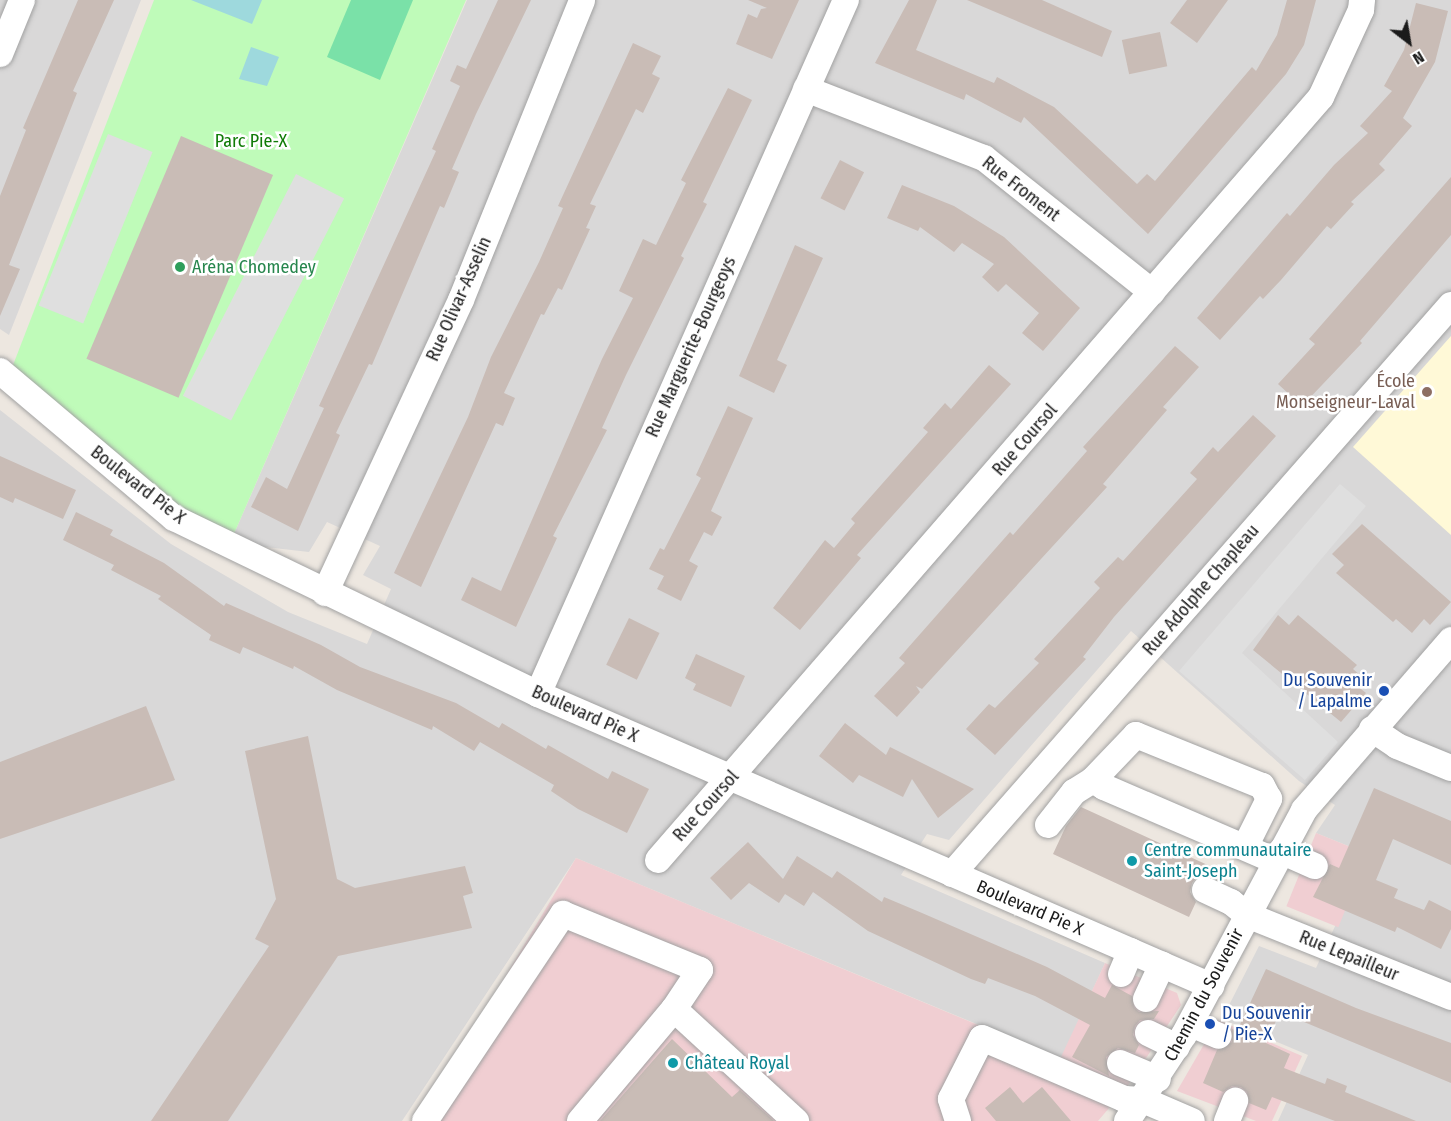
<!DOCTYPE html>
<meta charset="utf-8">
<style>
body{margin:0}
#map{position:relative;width:1451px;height:1121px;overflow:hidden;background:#ede7e0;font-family:"Fira Sans Condensed",sans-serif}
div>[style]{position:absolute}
.residential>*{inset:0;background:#d9d8d8}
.commercial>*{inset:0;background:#f0ced2;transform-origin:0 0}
.education>*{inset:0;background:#fff9d7}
.park>*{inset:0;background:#bffbb9}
.pitch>*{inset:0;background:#7ae1a8}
.parking>*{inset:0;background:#dfdfdf;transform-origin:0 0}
.water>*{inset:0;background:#9ed9dd}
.building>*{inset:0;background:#c9bcb6;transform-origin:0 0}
.roads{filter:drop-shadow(0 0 2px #a2a2a2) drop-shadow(0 0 2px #a2a2a2)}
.minor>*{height:26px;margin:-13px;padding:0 13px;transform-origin:13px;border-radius:13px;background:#fff}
.dots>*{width:16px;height:16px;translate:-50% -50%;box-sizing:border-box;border:3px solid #fff;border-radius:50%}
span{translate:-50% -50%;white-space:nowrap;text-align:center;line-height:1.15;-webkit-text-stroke:5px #fff;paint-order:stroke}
.park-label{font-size:18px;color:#107b07}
.street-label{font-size:18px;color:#1b1b1b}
.leisure-label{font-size:18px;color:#27864d}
.left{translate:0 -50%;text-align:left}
.education-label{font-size:18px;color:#785e54}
.right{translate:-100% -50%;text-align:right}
.transit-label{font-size:18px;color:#164399}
.culture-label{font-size:18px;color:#0d838f}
.north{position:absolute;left:1379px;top:12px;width:60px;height:60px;-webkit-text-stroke:4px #fff;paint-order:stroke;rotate:149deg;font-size:16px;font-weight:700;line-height:24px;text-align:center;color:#1b1b1b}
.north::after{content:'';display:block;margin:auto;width:21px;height:27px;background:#1b1b1b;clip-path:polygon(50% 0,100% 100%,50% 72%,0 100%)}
</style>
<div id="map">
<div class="residential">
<div style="clip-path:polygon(0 0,141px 0,9px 335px,0 329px)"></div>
<div style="clip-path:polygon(467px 0,1451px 0,1451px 1121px,1278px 1121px,1308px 1055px,1222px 1019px,1259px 946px,1316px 968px,1368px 854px,1316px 833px,1335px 805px,1299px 781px,1131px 631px,949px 840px,927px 834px,901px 875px,1105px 963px,1061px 1059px,576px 858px,402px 1121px,0 1121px,0 410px,171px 544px,288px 612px,367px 644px,391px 589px,363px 575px,380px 546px,327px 522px,309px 552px,230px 543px)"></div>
</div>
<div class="commercial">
<div style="left:1316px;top:833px;width:56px;height:79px;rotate:22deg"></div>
<div style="clip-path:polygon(576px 858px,1060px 1059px,1105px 963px,1177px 993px,1181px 1005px,1127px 1087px,1098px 1121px,419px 1121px)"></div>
<div style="clip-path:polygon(1218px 1020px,1302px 1056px,1272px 1121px,1256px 1121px,1177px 1091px)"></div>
</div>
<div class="education">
<div style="clip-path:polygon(1451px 336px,1451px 535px,1353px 447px)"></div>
</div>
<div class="park">
<div style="clip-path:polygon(154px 0,466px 0,230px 543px,220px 541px,8px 378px)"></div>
</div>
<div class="pitch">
<div style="clip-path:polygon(351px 0,413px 0,380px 80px,327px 57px)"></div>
</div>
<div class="parking">
<div style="left:108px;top:134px;width:48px;height:185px;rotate:22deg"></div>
<div style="left:296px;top:174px;width:54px;height:249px;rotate:27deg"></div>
<div style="clip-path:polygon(1340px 484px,1366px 506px,1242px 653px,1338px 742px,1305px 780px,1179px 671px)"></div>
</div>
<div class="water">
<div style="clip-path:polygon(191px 0,262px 0,252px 24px)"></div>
<div style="clip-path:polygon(251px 47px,279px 57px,267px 86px,239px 79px)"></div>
</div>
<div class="building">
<div style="clip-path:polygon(78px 0,114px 0,73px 91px,77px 93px,9px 265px,20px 269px,0 316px,0 196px,26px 130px,23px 128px)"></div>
<div style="clip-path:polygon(498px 0,531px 0,476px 114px,452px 169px,459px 172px,444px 208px,440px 206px,372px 365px,369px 364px,336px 433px,340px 435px,298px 531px,251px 507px,266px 477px,287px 489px,324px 408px,319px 406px,436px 151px,432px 149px,460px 86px,450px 81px,457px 65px,466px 69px)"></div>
<div style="clip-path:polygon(748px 0,799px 0,772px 59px,736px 44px,748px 14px,757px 18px,761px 9px,767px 8px)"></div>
<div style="clip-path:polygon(909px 0,937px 0,916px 50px,994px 83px,997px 77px,1054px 107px,1137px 184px,1147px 174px,1155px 181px,1252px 67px,1256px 71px,1277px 35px,1287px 0,1316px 0,1304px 45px,1286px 74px,1148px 234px,1024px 117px,1021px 123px,966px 94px,964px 100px,875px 63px)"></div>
<div style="clip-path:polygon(967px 0,1042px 0,1112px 31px,1102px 57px)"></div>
<div style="clip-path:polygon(1187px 0,1228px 0,1197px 43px,1170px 23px)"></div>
<div style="clip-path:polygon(1416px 3px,1448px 11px,1435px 62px,1403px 118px,1412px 126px,1379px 164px,1385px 170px,1351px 202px,1354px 204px,1331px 229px,1327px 226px,1281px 280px,1263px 299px,1260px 296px,1220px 340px,1197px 318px,1287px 213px,1290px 216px,1334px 165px,1368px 133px,1360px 126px,1392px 91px,1384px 86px,1404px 50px)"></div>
<div style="left:1160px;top:32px;width:35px;height:39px;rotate:78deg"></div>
<div style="clip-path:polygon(633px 43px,661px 56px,652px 74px,660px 78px,643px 113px,636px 109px,590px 204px,596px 206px,586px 228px,590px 229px,562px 290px,558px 288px,544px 315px,541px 314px,504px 393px,515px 398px,503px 426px,496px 423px,421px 587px,394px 573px,468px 417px,491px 357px,539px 262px,563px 208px,558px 206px)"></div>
<div style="clip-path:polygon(728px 88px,752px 100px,703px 202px,707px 204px,681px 256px,684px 258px,626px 375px,602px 428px,607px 430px,553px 536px,557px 538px,516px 627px,461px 600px,472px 577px,501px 591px,602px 359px,633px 298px,619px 291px,643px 239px,656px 245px,686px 183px,681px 180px)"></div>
<div style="left:181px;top:136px;width:100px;height:242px;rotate:23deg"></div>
<div style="left:840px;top:160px;width:27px;height:43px;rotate:27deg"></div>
<div style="clip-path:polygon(1451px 177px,1451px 235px,1360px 341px,1362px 343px,1302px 406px,1278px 384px,1315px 344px,1309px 339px)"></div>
<div style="clip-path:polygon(902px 185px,954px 206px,1004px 237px,1080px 308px,1043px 351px,1022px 333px,1039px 313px,1006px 284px,998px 292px,982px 277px,994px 264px,962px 243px,954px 252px,920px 227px,918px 231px,887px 218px)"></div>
<div style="clip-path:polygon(795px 245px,823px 258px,777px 360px,787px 365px,774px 393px,739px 376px)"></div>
<div style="clip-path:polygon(1175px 346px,1199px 367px,1163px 407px,1167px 410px,1103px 484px,1107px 487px,922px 689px,916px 686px,920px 692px,897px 717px,874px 696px,905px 663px,899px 658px,1010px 532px,1013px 535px,1087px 451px,1083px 447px)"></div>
<div style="clip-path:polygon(989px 365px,1011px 384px,857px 555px,861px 558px,800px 630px,773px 608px,825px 540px,834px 548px,855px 523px,851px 519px,928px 432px,923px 428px,945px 403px,951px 409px)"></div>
<div style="clip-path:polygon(728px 406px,753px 418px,711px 511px,722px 517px,712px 536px,704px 532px,689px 561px,698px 566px,681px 601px,657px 589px,664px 576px,649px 569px,660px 548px,664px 550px,701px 478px,696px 475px)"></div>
<div style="clip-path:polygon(1253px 415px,1276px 436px,1114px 617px,1083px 657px,1086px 659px,995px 755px,966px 729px,989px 704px,995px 708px,1039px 663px,1034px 659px,1100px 588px,1094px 582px,1118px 557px,1123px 561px,1197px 479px,1190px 473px,1213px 447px,1218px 452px)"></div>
<div style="clip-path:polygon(0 456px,76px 490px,63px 519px,15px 498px,13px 503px,0 497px)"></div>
<div style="clip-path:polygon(76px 512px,113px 530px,110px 535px,164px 563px,224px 606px,226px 603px,321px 645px,360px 667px,456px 703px,499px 728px,502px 723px,546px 749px,548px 745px,608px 779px,612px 771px,649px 789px,627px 833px,578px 809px,551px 791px,554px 785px,480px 742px,474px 751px,433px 726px,432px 730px,337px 690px,294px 666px,293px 669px,243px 647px,240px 654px,209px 640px,211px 635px,158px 599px,161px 596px,111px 570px,114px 565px,63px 540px)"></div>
<div style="clip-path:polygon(1362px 524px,1451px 602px,1430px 625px,1424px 619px,1412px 633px,1396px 619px,1393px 622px,1336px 573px,1344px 565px,1332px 554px)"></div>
<div style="clip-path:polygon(1278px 615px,1289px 625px,1298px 615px,1357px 665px,1353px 669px,1367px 681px,1361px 689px,1366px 693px,1341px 722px,1253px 650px)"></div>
<div style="left:629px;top:618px;width:34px;height:52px;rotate:26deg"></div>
<div style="clip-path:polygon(696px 654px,745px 676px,731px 707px,693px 690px,696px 684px,685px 678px)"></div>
<div style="clip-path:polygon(146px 706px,175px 780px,0 839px,0 762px)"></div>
<div style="clip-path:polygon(845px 723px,886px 755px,890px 747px,974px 789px,938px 818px,912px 779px,903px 797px,859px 775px,853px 783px,819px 756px)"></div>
<div style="clip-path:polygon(308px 736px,337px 879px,355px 888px,465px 866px,473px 893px,463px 896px,472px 928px,338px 956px,228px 1121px,151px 1121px,269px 946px,255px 939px,276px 899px,245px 751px)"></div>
<div style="clip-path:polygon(1374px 788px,1451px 821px,1451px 865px,1393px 839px,1376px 880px,1398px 889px,1394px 898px,1424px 910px,1429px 900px,1451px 911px,1451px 929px,1441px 949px,1397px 927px,1395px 932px,1313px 897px,1330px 864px,1339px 868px)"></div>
<div style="clip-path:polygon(1081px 807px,1212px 867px,1208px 876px,1197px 877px,1192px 883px,1190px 892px,1196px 902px,1189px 917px,1053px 854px,1066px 826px)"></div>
<div style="clip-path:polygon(748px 842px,783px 879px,797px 856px,832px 878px,837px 871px,882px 902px,884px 897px,922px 913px,1047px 967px,1105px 998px,1112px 985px,1132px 996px,1134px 1007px,1139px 1012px,1159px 1011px,1154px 1019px,1140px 1020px,1135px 1026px,1133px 1035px,1139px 1045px,1135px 1053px,1118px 1048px,1106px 1057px,1109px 1076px,1072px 1057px,1090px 1025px,1035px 996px,988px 978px,985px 984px,971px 979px,868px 931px,813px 892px,804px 906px,785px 894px,779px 903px,749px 883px,731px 900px,710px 878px)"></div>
<div style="clip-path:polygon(1266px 969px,1356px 1008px,1451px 1043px,1451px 1083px,1280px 1012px,1266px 1043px,1290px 1054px,1284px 1068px,1325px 1084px,1327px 1078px,1347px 1086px,1345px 1092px,1416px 1121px,1335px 1121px,1272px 1097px,1266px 1110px,1249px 1103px,1247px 1092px,1241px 1087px,1232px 1086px,1223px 1092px,1203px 1083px,1217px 1050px,1232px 1042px,1232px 1029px,1237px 1031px)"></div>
<div style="clip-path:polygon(672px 1039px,732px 1097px,740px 1090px,774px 1121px,600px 1121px)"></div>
<div style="clip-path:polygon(1010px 1087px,1023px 1103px,1042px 1087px,1071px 1121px,996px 1121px,985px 1108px)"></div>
</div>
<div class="roads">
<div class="minor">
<div style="left:0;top:54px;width:58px;rotate:-67.8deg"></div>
<div style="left:806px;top:89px;width:191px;rotate:21.2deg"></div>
<div style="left:984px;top:158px;width:215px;rotate:38.6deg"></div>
<div style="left:0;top:371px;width:228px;rotate:40.2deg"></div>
<div style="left:174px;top:518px;width:404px;rotate:25.8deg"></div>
<div style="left:538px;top:694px;width:734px;rotate:23.45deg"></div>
<div style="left:325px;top:593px;width:323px;rotate:-65.1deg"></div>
<div style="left:461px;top:300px;width:323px;rotate:-68deg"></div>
<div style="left:538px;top:694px;width:759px;rotate:-66.07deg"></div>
<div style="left:1372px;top:729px;width:30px;rotate:34deg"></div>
<div style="left:1397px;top:746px;width:58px;rotate:22.2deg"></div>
<div style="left:1048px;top:825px;width:42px;rotate:-51.8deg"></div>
<div style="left:1074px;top:792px;width:22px;rotate:-32deg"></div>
<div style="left:1245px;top:847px;width:54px;rotate:-63.4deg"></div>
<div style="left:1269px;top:799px;width:15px;rotate:-118deg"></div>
<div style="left:1262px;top:786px;width:136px;rotate:-158deg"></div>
<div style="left:1136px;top:735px;width:62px;rotate:133.7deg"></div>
<div style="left:1093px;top:780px;width:13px;rotate:32deg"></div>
<div style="left:1104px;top:787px;width:187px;rotate:23.3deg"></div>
<div style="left:1281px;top:851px;width:37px;rotate:24deg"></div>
<div style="left:658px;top:860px;width:1011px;rotate:-49.01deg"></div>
<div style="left:1321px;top:97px;width:96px;rotate:-65.3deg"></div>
<div style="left:1361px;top:10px;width:10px;rotate:-84deg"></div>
<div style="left:952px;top:874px;width:757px;rotate:-48.75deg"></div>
<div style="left:1205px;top:890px;width:29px;rotate:25deg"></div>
<div style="left:1231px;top:902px;width:21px;rotate:39deg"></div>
<div style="left:1247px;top:915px;width:220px;rotate:21.9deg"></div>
<div style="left:1121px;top:974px;width:25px;rotate:-67deg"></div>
<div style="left:1146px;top:999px;width:38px;rotate:-65deg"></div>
<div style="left:1191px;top:1024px;width:30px;rotate:23deg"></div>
<div style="left:1148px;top:1033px;width:32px;rotate:26deg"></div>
<div style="left:1120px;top:1063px;width:41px;rotate:22.8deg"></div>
<div style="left:425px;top:1121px;width:249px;rotate:-56.3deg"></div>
<div style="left:563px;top:914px;width:148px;rotate:22.2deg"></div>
<div style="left:700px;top:970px;width:47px;rotate:123.7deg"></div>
<div style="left:580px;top:1121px;width:146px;rotate:-50deg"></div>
<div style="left:674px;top:1009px;width:166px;rotate:42.6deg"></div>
<div style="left:958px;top:1121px;width:23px;rotate:-108deg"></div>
<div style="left:951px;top:1099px;width:68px;rotate:-63.1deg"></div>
<div style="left:982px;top:1038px;width:155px;rotate:23.2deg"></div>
<div style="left:1124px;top:1099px;width:19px;rotate:3deg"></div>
<div style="left:1143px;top:1100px;width:53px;rotate:23.2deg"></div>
<div style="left:1127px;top:1121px;width:103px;rotate:-56.5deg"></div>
<div style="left:1184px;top:1035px;width:255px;rotate:-61.9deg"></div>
<div style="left:1304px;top:810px;width:225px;rotate:-49.1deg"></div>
<div style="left:1227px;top:1121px;width:22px;rotate:-68deg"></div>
</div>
</div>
<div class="dots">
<div style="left:180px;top:267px;background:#2e9e5b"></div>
<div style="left:1427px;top:392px;background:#8d6e63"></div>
<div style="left:1384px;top:691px;background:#1a4fb4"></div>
<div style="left:1132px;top:861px;background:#0f9aa8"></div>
<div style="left:1210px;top:1024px;background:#1a4fb4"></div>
<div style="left:673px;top:1063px;background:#0f9aa8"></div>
</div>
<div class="park-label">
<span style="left:251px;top:141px">Parc Pie-X</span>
</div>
<div class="street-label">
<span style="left:1021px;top:189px;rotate:38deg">Rue Froment</span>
<span style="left:459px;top:299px;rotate:-66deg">Rue Olivar-Asselin</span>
<span style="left:691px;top:347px;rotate:-66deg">Rue Marguerite-Bourgeoys</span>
<span style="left:1025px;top:440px;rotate:-49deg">Rue Coursol</span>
<span style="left:138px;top:485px;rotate:38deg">Boulevard Pie X</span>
<span style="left:1201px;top:590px;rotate:-49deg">Rue Adolphe Chapleau</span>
<span style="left:585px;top:714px;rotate:24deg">Boulevard Pie X</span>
<span style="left:706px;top:806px;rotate:-48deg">Rue Coursol</span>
<span style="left:1030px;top:908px;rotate:23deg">Boulevard Pie X</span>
<span style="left:1349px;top:956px;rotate:22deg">Rue Lepailleur</span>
<span style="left:1204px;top:995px;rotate:-62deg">Chemin du Souvenir</span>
</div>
<div class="leisure-label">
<span class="left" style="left:192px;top:267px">Aréna Chomedey</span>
</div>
<div class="education-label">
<span class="right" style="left:1415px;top:392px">École<br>Monseigneur-Laval</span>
</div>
<div class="transit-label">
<span class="right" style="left:1372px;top:691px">Du Souvenir<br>/ Lapalme</span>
<span class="left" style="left:1222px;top:1024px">Du Souvenir<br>/ Pie-X</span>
</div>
<div class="culture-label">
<span class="left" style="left:1144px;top:861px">Centre communautaire<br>Saint-Joseph</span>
<span class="left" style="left:685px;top:1063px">Château Royal</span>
</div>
<div class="north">N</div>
</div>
